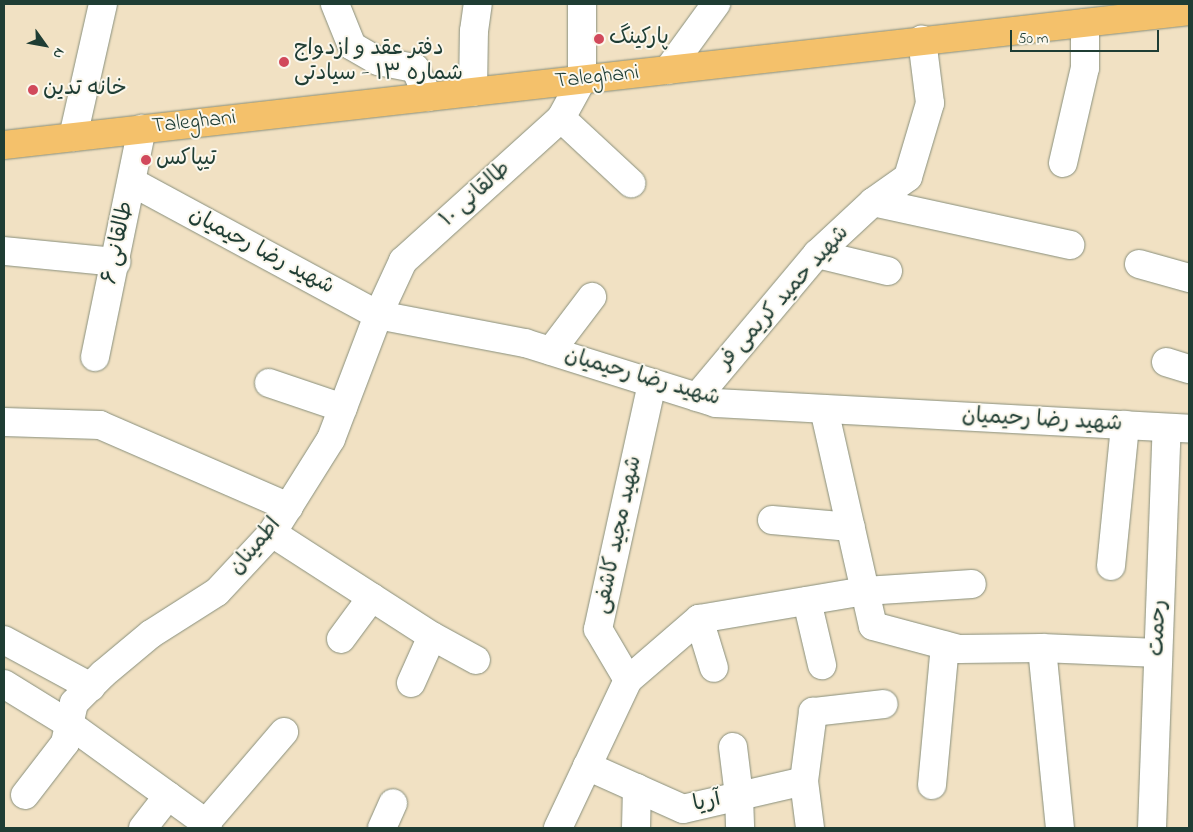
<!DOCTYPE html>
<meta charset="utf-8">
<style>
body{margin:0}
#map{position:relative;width:1193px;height:832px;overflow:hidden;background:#f1e1c3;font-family:"Indie Flower","Playpen Sans Arabic",sans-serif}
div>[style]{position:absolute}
.roads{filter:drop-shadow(0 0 1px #888f7c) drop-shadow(0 0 1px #888f7c)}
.minor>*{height:28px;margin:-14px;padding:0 14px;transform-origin:14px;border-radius:14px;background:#fff}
.major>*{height:28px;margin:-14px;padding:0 14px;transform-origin:14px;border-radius:14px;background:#f4c16b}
.dots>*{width:14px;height:14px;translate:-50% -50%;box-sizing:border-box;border:2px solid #fbf7ec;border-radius:50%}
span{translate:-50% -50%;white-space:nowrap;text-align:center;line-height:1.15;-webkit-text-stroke:4px #fbf7ec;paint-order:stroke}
.poi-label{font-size:22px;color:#1f3d34}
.left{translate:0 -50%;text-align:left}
.street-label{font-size:22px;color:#1f3d34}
.frame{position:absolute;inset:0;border:5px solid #1f3d34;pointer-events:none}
.north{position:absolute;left:20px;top:20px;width:50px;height:50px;-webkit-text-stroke:4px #fbf7ec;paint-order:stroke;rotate:122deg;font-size:14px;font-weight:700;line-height:20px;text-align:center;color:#1f3d34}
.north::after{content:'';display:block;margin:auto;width:18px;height:22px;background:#1f3d34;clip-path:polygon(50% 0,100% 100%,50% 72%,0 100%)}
.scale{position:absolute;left:1010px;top:30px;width:149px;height:22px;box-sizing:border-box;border:2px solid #1f3d34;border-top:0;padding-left:6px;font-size:15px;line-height:18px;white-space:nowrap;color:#1f3d34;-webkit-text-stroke:4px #fbf7ec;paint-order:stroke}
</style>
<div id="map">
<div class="roads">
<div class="minor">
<div style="left:335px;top:4px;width:45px;rotate:68deg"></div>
<div style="left:352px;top:46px;width:30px;rotate:30deg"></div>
<div style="left:378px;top:61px;width:38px;rotate:11deg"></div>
<div style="left:415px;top:68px;width:32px;rotate:66deg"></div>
<div style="left:668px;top:70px;width:82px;rotate:-54deg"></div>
<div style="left:473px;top:92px;width:61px;rotate:-89.1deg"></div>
<div style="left:474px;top:31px;width:27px;rotate:-82deg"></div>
<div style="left:561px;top:118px;width:96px;rotate:42.9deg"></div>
<div style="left:73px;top:137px;width:136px;rotate:-77.3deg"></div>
<div style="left:1063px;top:163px;width:98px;rotate:-77deg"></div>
<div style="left:1085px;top:68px;width:45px;rotate:-90deg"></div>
<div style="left:132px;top:182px;width:280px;rotate:28.4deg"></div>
<div style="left:378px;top:315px;width:150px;rotate:10.8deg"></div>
<div style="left:525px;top:343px;width:200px;rotate:17.4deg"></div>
<div style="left:716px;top:403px;width:474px;rotate:3.1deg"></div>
<div style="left:873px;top:202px;width:202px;rotate:12.3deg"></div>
<div style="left:4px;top:251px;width:113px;rotate:5.6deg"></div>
<div style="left:817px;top:254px;width:73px;rotate:13.5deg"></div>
<div style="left:1139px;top:264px;width:52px;rotate:15.6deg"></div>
<div style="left:551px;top:351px;width:68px;rotate:-52.8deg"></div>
<div style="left:95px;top:357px;width:233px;rotate:-78.4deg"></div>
<div style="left:1166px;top:362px;width:24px;rotate:17deg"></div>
<div style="left:269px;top:383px;width:78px;rotate:18.7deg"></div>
<div style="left:697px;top:397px;width:187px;rotate:-50deg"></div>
<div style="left:817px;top:254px;width:76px;rotate:-42.9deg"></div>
<div style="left:873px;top:202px;width:43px;rotate:-35.5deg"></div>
<div style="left:908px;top:177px;width:77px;rotate:-73.4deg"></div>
<div style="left:930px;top:103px;width:64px;rotate:-97.2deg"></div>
<div style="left:824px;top:409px;width:222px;rotate:77.3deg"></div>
<div style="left:873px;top:626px;width:89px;rotate:15deg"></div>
<div style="left:959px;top:649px;width:83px;rotate:-0.7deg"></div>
<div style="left:1042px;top:648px;width:116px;rotate:2.5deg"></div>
<div style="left:4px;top:422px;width:96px;rotate:1.8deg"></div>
<div style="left:100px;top:425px;width:206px;rotate:23.5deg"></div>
<div style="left:772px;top:520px;width:79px;rotate:5.1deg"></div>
<div style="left:272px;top:533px;width:190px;rotate:32.8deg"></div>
<div style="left:432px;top:636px;width:50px;rotate:28.6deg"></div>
<div style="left:1111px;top:566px;width:142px;rotate:-84.3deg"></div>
<div style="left:807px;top:601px;width:66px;rotate:76.8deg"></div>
<div style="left:699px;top:619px;width:51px;rotate:73deg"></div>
<div style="left:341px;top:639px;width:52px;rotate:-53.6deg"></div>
<div style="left:4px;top:640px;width:99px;rotate:28.4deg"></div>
<div style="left:1042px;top:648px;width:181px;rotate:84.3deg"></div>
<div style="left:628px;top:680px;width:59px;rotate:-120.5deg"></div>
<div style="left:598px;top:629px;width:252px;rotate:-77.6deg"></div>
<div style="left:411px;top:683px;width:51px;rotate:-65.9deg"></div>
<div style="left:4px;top:684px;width:76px;rotate:31.6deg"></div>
<div style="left:69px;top:724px;width:169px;rotate:35.9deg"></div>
<div style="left:206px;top:823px;width:5px;rotate:68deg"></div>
<div style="left:733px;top:747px;width:49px;rotate:83deg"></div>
<div style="left:739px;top:796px;width:32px;rotate:88deg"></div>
<div style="left:587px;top:766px;width:105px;rotate:24.1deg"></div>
<div style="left:683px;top:809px;width:124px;rotate:-13deg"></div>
<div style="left:932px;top:785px;width:140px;rotate:-84.7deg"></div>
<div style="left:25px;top:795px;width:66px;rotate:-52.4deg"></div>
<div style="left:65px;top:743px;width:41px;rotate:-77.3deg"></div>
<div style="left:74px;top:703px;width:41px;rotate:-45deg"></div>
<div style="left:103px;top:674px;width:62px;rotate:-39.8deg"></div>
<div style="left:151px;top:634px;width:78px;rotate:-32.5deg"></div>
<div style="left:217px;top:592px;width:81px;rotate:-47deg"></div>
<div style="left:272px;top:533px;width:111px;rotate:-57.9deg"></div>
<div style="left:331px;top:439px;width:133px;rotate:-69.2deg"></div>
<div style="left:378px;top:315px;width:60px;rotate:-65.2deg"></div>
<div style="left:403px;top:261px;width:213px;rotate:-42.1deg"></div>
<div style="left:561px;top:118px;width:43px;rotate:-61.1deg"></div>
<div style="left:582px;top:80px;width:76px;rotate:-90deg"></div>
<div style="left:206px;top:823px;width:120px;rotate:-49.4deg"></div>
<div style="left:143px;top:828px;width:41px;rotate:-52deg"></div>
<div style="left:382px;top:828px;width:27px;rotate:-66deg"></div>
<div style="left:558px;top:828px;width:164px;rotate:-64.7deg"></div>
<div style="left:628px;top:680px;width:94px;rotate:-40.7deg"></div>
<div style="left:699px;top:619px;width:168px;rotate:-9.6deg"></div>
<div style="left:865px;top:591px;width:107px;rotate:-3.7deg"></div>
<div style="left:636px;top:828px;width:40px;rotate:-88.6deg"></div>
<div style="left:810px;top:828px;width:47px;rotate:-97.3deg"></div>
<div style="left:804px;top:781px;width:70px;rotate:-82.6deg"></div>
<div style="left:813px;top:712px;width:71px;rotate:-6.4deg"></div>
<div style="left:1152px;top:828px;width:400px;rotate:-87.9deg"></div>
</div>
<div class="major">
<div style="left:4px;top:145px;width:1193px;rotate:-6.45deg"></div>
</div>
</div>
<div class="dots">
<div style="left:599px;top:39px;background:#d1495b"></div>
<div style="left:284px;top:62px;background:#d1495b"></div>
<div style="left:33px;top:90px;background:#d1495b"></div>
<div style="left:146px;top:160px;background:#d1495b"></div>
</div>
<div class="poi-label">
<span class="left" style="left:609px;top:39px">پارکینگ</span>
<span class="left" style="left:294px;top:62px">دفتر عقد و ازدواج<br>شماره ۱۳ - سیادتی</span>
<span class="left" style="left:43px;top:90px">خانه تدین</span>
<span class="left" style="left:156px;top:160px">تیپاکس</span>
</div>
<div class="street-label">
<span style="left:597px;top:78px;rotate:-6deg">Taleghani</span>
<span style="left:194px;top:123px;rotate:-6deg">Taleghani</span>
<span style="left:476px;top:195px;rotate:-42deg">طالقانی ۱۰</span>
<span style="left:119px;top:243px;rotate:-78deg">طالقانی ۶</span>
<span style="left:261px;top:252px;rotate:28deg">شهید رضا رحیمیان</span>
<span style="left:784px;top:298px;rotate:-48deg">شهید حمید کریمی فر</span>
<span style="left:642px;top:378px;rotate:16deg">شهید رضا رحیمیان</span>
<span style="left:1042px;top:421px;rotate:3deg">شهید رضا رحیمیان</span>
<span style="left:619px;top:535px;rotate:-78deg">شهید مجید کاشفی</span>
<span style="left:256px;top:547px;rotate:-50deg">اطمینان</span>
<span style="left:1159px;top:628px;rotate:-88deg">رحمت</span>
<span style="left:707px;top:803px;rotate:-13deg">آریا</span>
</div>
<div class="frame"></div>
<div class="north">N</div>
<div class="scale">50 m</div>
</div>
